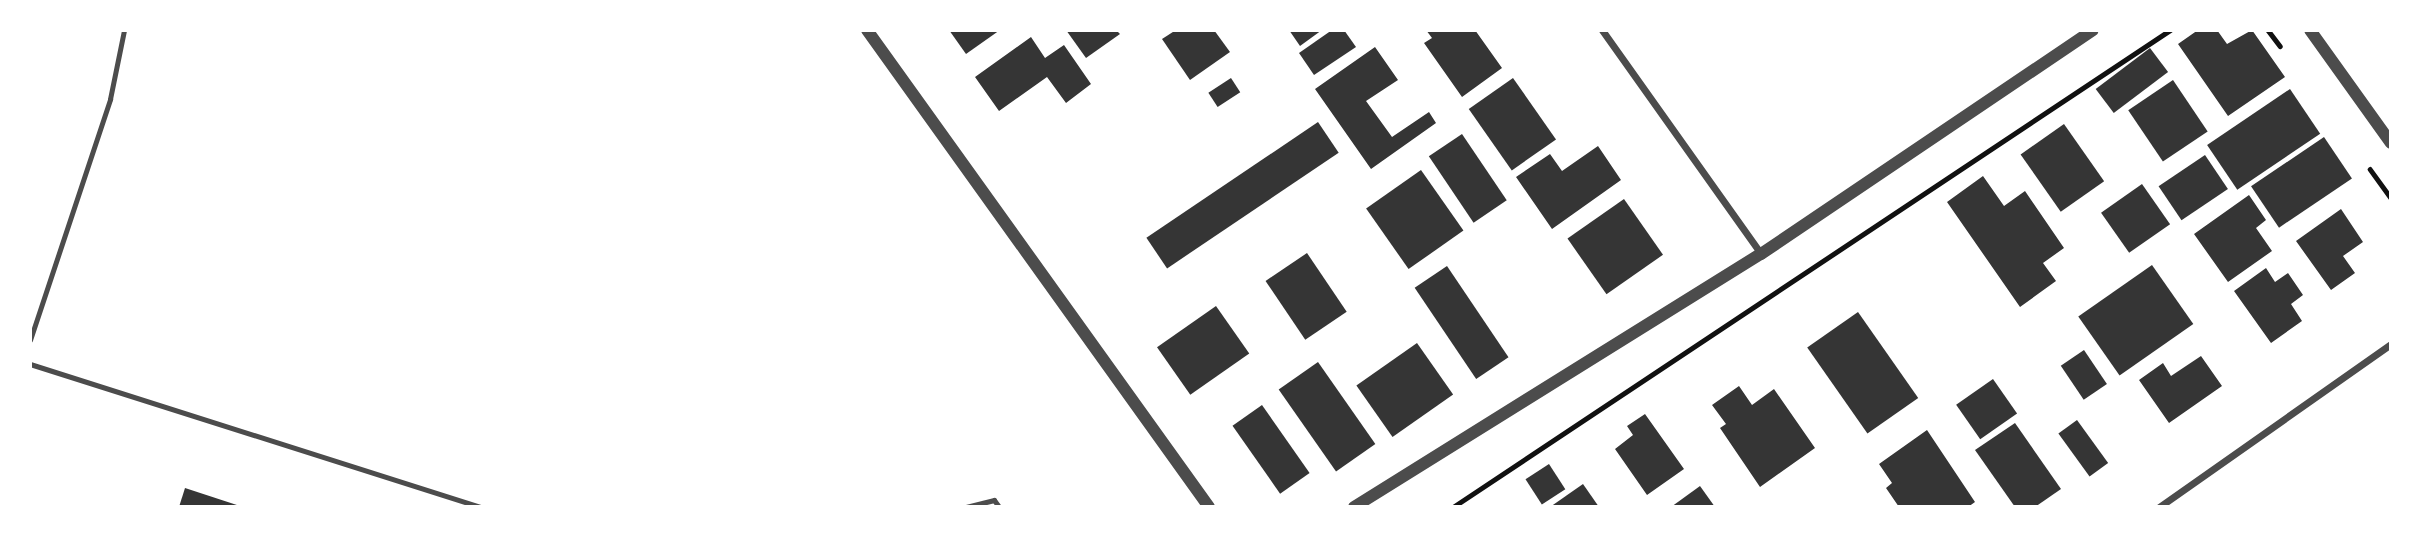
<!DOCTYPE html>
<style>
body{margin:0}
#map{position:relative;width:2421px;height:537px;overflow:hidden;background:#fff;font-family:"Golos Text",sans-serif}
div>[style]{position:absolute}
.building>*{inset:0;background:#353535;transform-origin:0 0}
.path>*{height:4.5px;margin:-2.25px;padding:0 2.25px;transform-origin:2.25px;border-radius:2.25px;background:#111}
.service>*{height:5px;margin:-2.5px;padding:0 2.5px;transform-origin:2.5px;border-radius:2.5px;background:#4c4c4c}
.minor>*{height:7px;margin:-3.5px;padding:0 3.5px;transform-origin:3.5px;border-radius:3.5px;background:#4c4c4c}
.tertiary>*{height:12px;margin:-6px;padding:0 6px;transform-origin:6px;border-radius:6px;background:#4c4c4c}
span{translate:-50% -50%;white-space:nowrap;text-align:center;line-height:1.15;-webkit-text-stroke:6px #fff;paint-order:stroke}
.frame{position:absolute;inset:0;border:32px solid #fff;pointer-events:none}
</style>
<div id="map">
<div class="building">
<div style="clip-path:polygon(949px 30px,1000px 30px,966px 54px)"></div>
<div style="clip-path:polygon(1066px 30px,1116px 30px,1120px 34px,1086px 58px)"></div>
<div style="clip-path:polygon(1176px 30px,1214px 30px,1230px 52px,1190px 80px,1162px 39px)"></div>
<div style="clip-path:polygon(1289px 30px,1322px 30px,1300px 46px)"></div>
<div style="clip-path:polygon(1332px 30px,1344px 30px,1356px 47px,1314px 75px,1299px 53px)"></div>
<div style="clip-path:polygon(1426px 30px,1475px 30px,1502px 68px,1462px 97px,1424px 43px,1432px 38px)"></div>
<div style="clip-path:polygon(2198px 30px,2217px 30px,2227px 44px,2252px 30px,2285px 77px,2228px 116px,2178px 44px)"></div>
<div style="clip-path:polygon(1031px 37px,1045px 58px,1064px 45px,1091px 84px,1066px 103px,1047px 77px,999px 111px,975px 77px)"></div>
<div style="clip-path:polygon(1375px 47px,1398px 80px,1366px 101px,1392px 137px,1429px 112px,1436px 123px,1371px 169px,1315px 89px)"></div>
<div style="left:2150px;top:48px;width:30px;height:68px;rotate:53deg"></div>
<div style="left:1231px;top:78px;width:17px;height:27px;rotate:57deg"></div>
<div style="left:1513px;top:78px;width:75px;height:54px;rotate:55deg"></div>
<div style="left:2173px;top:80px;width:62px;height:54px;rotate:56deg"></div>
<div style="left:2290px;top:89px;width:54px;height:100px;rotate:56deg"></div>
<div style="left:1318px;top:122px;width:37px;height:207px;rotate:56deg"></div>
<div style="left:2064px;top:124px;width:70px;height:53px;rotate:55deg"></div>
<div style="left:1462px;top:134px;width:80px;height:40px;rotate:56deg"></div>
<div style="left:2324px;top:137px;width:50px;height:88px;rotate:56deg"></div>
<div style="clip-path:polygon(1598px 146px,1621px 180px,1552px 229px,1516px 177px,1550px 154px,1562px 171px)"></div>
<div style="left:2205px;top:155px;width:41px;height:56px;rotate:56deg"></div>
<div style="left:1421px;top:170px;width:74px;height:67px;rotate:55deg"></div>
<div style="clip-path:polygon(1983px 176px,2004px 206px,2025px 191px,2064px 248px,2043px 263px,2056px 281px,2020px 307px,1947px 202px)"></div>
<div style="left:2142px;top:184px;width:49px;height:50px;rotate:55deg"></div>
<div style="clip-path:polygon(2249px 195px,2266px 220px,2256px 228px,2272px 251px,2228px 282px,2194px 234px)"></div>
<div style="left:1624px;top:199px;width:68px;height:69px;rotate:55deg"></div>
<div style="clip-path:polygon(2341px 209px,2363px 242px,2343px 256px,2355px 273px,2331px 290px,2296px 241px)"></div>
<div style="left:1307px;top:253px;width:71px;height:50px;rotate:56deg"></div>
<div style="left:2152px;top:265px;width:72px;height:90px;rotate:55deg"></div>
<div style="left:1447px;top:266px;width:110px;height:39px;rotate:56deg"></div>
<div style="clip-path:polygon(2266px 268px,2275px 282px,2288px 273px,2303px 295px,2291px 304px,2302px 321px,2271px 343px,2234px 291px)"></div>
<div style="left:1216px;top:306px;width:58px;height:72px;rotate:55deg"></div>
<div style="left:1858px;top:312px;width:105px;height:62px;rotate:55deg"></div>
<div style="left:1417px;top:343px;width:63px;height:74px;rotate:55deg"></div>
<div style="left:2084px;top:350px;width:41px;height:28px;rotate:56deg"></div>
<div style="clip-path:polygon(2201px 356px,2222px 386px,2169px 423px,2139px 380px,2163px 363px,2171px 376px)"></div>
<div style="left:1318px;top:362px;width:100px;height:48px;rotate:55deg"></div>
<div style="left:1993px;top:379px;width:42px;height:45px;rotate:55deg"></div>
<div style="clip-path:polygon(1739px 386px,1752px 405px,1774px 389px,1815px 448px,1760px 487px,1720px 428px,1726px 424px,1712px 405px)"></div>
<div style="left:1262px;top:405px;width:83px;height:36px;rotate:55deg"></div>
<div style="clip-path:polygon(1645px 414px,1684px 469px,1647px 495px,1615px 449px,1633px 435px,1627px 426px)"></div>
<div style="left:2077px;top:420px;width:53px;height:23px;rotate:54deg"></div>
<div style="clip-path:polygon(2015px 423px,2061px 489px,2035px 507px,2015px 507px,1975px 450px)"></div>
<div style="clip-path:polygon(1927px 430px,1975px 502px,1968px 507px,1899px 507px,1886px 488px,1892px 483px,1879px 464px)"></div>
<div style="left:1549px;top:464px;width:30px;height:28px;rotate:57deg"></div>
<div style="clip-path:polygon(1583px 484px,1599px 507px,1550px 507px)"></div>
<div style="clip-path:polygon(1700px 486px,1715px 507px,1671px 507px)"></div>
<div style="clip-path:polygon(185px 488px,243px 507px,179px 507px)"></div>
</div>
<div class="path">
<div style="left:2268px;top:30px;width:20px;rotate:53deg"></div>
<div style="left:2370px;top:169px;width:36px;rotate:54deg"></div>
<div style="left:1453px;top:507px;width:861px;rotate:-33.63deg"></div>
</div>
<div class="service">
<div style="left:30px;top:340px;width:254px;rotate:-71.6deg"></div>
<div style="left:110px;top:99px;width:70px;rotate:-78.5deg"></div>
<div style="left:30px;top:364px;width:473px;rotate:17.6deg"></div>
<div style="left:966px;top:507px;width:29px;rotate:-14deg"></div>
<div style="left:994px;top:500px;width:9px;rotate:54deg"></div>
</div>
<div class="minor">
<div style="left:1602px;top:30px;width:275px;rotate:54.6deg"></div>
<div style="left:2159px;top:507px;width:284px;rotate:-35.1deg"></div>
</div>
<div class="tertiary">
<div style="left:867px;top:30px;width:587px;rotate:54.36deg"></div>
<div style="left:2310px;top:30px;width:139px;rotate:54.4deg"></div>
<div style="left:1354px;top:507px;width:479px;rotate:-31.9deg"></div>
<div style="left:1761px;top:254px;width:400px;rotate:-34deg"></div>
</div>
<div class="frame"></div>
</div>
